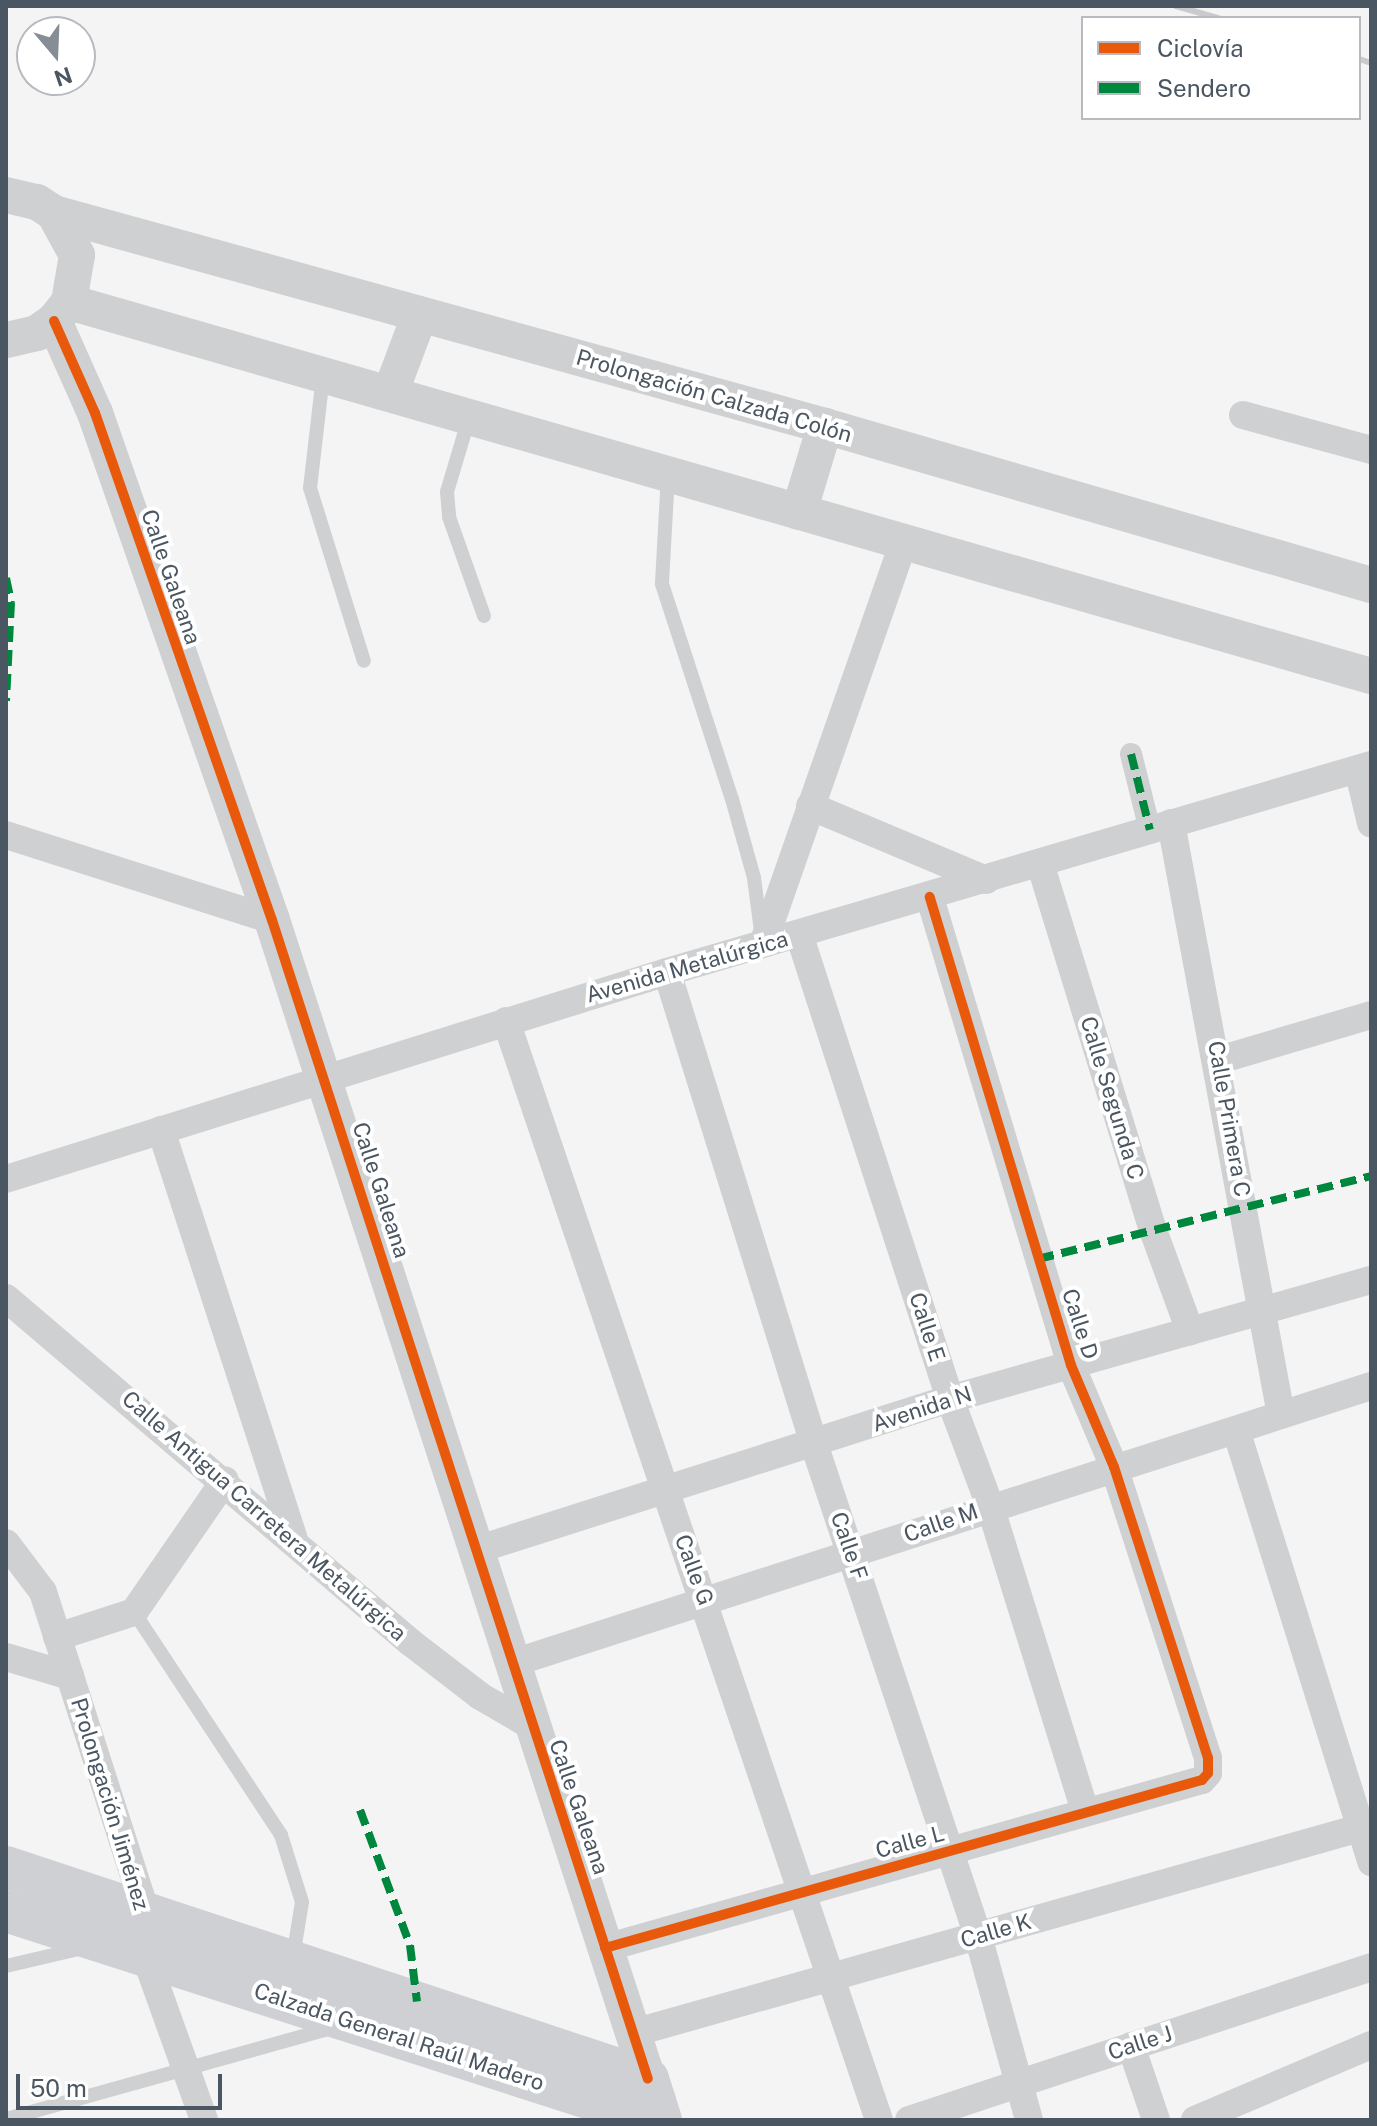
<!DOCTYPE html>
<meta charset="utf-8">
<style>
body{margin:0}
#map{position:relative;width:1377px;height:2126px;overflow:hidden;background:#f4f4f4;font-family:"Public Sans",sans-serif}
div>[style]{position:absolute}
.service>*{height:14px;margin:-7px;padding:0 7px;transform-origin:7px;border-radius:7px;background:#ced0d2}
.pedestrian>*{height:22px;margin:-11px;padding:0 11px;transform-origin:11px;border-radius:11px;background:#ced0d2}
.minor>*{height:28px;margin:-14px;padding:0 14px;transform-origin:14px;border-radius:14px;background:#ced0d2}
.tertiary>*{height:36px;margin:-18px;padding:0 18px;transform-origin:18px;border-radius:18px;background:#ced0d2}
.secondary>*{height:42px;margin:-21px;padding:0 21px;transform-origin:21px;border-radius:21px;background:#ced0d4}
.rail>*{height:6px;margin:-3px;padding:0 3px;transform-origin:3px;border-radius:3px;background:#c9cacc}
.quiet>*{height:8px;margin-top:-4px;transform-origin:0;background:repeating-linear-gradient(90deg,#00873e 0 16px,transparent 0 24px)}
.cycleway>*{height:10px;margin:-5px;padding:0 5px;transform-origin:5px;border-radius:5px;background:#e8590c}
span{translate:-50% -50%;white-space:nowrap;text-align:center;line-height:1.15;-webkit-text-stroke:8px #fff;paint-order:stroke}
.street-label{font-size:22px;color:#4a5661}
.frame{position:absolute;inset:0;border:8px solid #4a5661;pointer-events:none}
.legend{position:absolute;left:1081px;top:16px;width:280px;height:104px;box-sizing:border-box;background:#fff;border:2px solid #b7bbc0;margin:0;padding:10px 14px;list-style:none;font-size:24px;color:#4a5661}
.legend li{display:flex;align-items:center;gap:16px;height:40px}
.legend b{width:40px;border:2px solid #b7bbc0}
.north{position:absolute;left:16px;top:16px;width:80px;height:80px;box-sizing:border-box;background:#fff;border:2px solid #b7bbc0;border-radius:50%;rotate:161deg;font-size:22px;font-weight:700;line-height:32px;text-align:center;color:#4a5661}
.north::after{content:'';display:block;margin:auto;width:28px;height:36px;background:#868d94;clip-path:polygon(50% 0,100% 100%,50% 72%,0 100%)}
.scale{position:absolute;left:16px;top:2074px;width:206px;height:36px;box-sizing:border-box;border:4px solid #4a5661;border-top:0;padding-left:10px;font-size:24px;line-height:28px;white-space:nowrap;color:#4a5661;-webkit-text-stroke:6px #fff;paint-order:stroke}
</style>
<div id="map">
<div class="service">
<div style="left:323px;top:376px;width:113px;rotate:96.6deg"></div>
<div style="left:310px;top:488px;width:181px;rotate:72.7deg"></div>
<div style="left:469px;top:418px;width:77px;rotate:106.6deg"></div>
<div style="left:447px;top:492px;width:25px;rotate:85deg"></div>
<div style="left:449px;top:517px;width:105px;rotate:70.5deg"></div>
<div style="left:668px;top:475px;width:109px;rotate:93.2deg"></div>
<div style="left:662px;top:584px;width:226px;rotate:72deg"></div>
<div style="left:732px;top:799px;width:82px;rotate:74.4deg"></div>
<div style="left:754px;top:878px;width:53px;rotate:82.5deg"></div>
<div style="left:134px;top:1612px;width:267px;rotate:56.6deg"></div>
<div style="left:281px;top:1835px;width:70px;rotate:72.6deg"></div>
<div style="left:302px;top:1902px;width:56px;rotate:99.3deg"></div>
<div style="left:6px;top:1966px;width:79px;rotate:-13.2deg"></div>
<div style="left:6px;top:2119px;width:339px;rotate:-15.6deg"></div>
</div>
<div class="pedestrian">
<div style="left:1131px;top:754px;width:78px;rotate:76deg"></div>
</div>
<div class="minor">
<div style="left:1243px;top:415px;width:133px;rotate:15.3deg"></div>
<div style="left:1358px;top:769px;width:56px;rotate:76.5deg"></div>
<div style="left:810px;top:806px;width:191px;rotate:22.8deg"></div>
<div style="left:1171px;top:823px;width:602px;rotate:79.47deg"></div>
<div style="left:6px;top:835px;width:279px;rotate:17.7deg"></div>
<div style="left:1040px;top:863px;width:384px;rotate:72.9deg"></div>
<div style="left:1153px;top:1230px;width:108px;rotate:69.9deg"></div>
<div style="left:799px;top:934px;width:489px;rotate:72deg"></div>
<div style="left:950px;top:1399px;width:114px;rotate:69.5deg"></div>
<div style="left:990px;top:1506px;width:319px;rotate:72.7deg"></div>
<div style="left:763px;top:944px;width:426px;rotate:-70.7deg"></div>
<div style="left:667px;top:972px;width:494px;rotate:72.7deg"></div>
<div style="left:814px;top:1444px;width:519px;rotate:71.57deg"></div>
<div style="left:978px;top:1936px;width:191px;rotate:74.5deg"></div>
<div style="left:506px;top:1021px;width:1161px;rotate:71.25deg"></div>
<div style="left:1219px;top:1060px;width:159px;rotate:-16.5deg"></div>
<div style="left:161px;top:1130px;width:428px;rotate:72deg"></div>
<div style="left:6px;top:1179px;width:693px;rotate:-17.39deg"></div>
<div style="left:667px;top:972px;width:734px;rotate:-16.39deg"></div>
<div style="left:6px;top:1298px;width:531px;rotate:40.41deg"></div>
<div style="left:410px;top:1642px;width:88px;rotate:37.6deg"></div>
<div style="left:480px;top:1696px;width:58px;rotate:30.1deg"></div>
<div style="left:1236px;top:1430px;width:453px;rotate:72.6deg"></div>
<div style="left:6px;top:1543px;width:61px;rotate:52.9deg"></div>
<div style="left:43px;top:1592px;width:337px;rotate:72.2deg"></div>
<div style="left:146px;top:1913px;width:42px;rotate:91.4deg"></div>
<div style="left:145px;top:1955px;width:175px;rotate:70.3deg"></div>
<div style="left:476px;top:1550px;width:497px;rotate:-17.7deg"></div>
<div style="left:950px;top:1399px;width:437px;rotate:-15.8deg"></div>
<div style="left:57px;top:1637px;width:81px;rotate:-18deg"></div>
<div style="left:134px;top:1612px;width:160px;rotate:-55.4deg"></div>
<div style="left:6px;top:1657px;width:67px;rotate:16.5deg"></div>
<div style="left:513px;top:1663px;width:902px;rotate:-17.89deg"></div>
<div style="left:605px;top:1948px;width:620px;rotate:-15.72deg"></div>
<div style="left:1202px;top:1780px;width:9px;rotate:-49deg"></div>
<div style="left:1208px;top:1773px;width:15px;rotate:-90deg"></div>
<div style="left:1208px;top:1758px;width:306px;rotate:-107.9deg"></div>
<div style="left:1114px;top:1467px;width:111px;rotate:-112.9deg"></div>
<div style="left:1071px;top:1365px;width:489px;rotate:-106.8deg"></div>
<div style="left:633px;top:2033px;width:755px;rotate:-15.75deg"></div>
<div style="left:1131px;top:2046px;width:78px;rotate:71.3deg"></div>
<div style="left:909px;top:2120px;width:487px;rotate:-18.3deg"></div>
<div style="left:1195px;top:2120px;width:191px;rotate:-23.1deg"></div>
</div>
<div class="tertiary">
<div style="left:6px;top:195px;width:32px;rotate:13deg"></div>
<div style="left:37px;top:202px;width:20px;rotate:33deg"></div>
<div style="left:54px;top:213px;width:48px;rotate:61.3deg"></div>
<div style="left:77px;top:255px;width:48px;rotate:99.7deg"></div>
<div style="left:69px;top:302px;width:24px;rotate:128deg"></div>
<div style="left:54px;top:321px;width:21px;rotate:145deg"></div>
<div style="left:37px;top:333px;width:32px;rotate:167deg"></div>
<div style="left:54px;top:213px;width:800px;rotate:15.44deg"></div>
<div style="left:825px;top:426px;width:569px;rotate:16.24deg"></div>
<div style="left:69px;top:302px;width:1355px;rotate:16.03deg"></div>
<div style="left:54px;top:321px;width:101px;rotate:66deg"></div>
<div style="left:95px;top:413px;width:537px;rotate:70.76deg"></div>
<div style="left:272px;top:920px;width:1218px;rotate:72.03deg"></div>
<div style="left:390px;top:394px;width:85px;rotate:-69.4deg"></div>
<div style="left:799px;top:512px;width:90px;rotate:-73.2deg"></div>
</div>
<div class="secondary">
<div style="left:6px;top:1867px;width:676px;rotate:18.27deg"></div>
<div style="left:648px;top:2079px;width:43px;rotate:72.4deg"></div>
<div style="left:6px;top:1911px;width:621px;rotate:17.82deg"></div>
<div style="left:597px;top:2101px;width:58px;rotate:1deg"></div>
</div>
<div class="rail">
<div style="left:1176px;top:6px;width:44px;rotate:15.9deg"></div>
<div style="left:1359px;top:59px;width:13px;rotate:18deg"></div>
</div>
<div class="quiet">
<div style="left:6px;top:578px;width:25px;rotate:78deg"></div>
<div style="left:11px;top:602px;width:99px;rotate:92.9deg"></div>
<div style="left:1131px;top:754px;width:78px;rotate:76deg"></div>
<div style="left:1038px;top:1259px;width:343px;rotate:-14deg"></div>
<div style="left:360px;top:1810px;width:144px;rotate:69.7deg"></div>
<div style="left:410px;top:1945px;width:57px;rotate:83deg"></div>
</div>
<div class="cycleway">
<div style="left:54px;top:321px;width:101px;rotate:66deg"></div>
<div style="left:95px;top:413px;width:537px;rotate:70.76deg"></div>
<div style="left:272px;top:920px;width:1218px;rotate:72.03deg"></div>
<div style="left:605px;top:1948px;width:620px;rotate:-15.72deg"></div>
<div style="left:1202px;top:1780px;width:9px;rotate:-49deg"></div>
<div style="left:1208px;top:1773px;width:15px;rotate:-90deg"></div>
<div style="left:1208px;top:1758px;width:306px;rotate:-107.9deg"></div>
<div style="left:1114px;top:1467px;width:111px;rotate:-112.9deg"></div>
<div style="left:1071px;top:1365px;width:489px;rotate:-106.8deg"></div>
</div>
<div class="street-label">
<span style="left:714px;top:396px;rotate:16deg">Prolongación Calzada Colón</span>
<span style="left:171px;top:577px;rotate:71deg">Calle Galeana</span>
<span style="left:687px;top:967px;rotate:-16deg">Avenida Metalúrgica</span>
<span style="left:1112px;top:1098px;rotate:73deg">Calle Segunda C</span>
<span style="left:1229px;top:1119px;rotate:80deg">Calle Primera C</span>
<span style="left:381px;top:1190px;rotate:72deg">Calle Galeana</span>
<span style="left:1080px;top:1324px;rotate:72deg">Calle D</span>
<span style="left:927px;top:1327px;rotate:72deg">Calle E</span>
<span style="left:922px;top:1409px;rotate:-18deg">Avenida N</span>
<span style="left:264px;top:1516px;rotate:41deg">Calle Antigua Carretera Metalúrgica</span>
<span style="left:941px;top:1523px;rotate:-19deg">Calle M</span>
<span style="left:849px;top:1546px;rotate:71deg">Calle F</span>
<span style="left:694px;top:1570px;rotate:70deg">Calle G</span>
<span style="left:110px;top:1804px;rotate:73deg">Prolongación Jiménez</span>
<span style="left:579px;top:1807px;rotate:71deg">Calle Galeana</span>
<span style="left:910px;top:1842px;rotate:-15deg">Calle L</span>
<span style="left:996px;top:1931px;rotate:-16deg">Calle K</span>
<span style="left:399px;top:2037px;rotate:18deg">Calzada General Raúl Madero</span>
<span style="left:1140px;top:2043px;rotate:-18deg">Calle J</span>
</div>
<div class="frame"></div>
<ul class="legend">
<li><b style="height:10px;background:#e8590c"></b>Ciclovía</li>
<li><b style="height:10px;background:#00873e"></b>Sendero</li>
</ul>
<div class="north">N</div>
<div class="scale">50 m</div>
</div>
